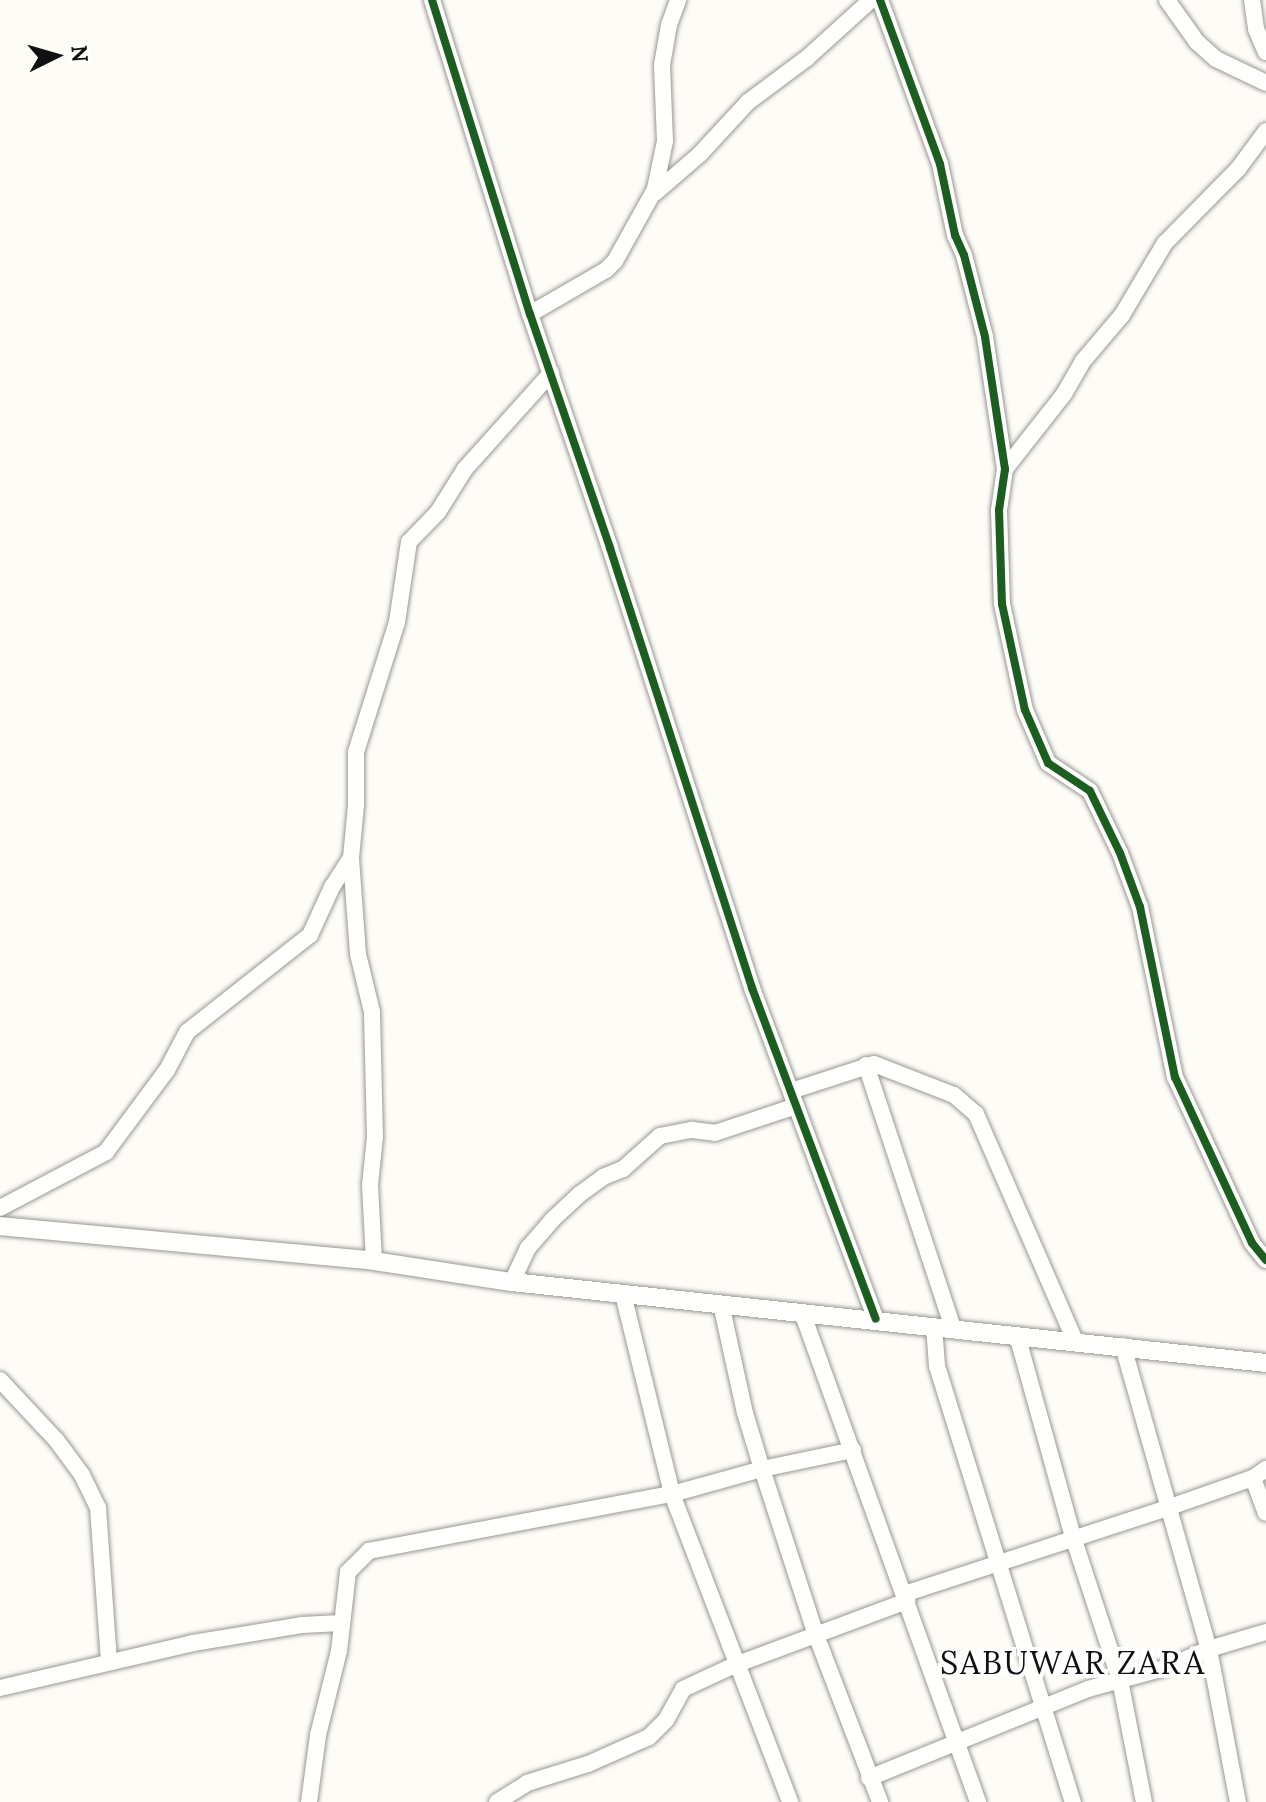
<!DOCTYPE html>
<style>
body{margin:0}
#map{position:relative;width:1266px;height:1802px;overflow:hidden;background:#fdfcf7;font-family:Lora,serif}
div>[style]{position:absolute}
.roads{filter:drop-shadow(0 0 2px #979795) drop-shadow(0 0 2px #979795)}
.minor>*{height:16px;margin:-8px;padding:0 8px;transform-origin:8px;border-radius:8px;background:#fffffe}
.tertiary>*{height:18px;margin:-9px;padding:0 9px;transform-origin:9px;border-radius:9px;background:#fffffe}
.cycleway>*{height:8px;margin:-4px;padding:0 4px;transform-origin:4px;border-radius:4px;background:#1b5e20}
span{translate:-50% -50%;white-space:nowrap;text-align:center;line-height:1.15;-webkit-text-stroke:8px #fff;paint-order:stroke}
.quarter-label{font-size:32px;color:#111;letter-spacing:2px}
.north{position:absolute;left:16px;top:16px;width:80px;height:80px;-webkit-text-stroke:6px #fff;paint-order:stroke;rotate:85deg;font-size:22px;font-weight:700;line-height:32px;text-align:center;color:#111}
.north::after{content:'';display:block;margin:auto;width:28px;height:36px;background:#111;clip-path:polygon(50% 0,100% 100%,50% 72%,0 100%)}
</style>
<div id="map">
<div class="roads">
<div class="minor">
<div style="left:432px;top:0;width:329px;rotate:72.7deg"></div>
<div style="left:530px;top:314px;width:247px;rotate:71.1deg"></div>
<div style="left:610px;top:548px;width:462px;rotate:72.1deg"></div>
<div style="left:752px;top:988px;width:353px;rotate:69.5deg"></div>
<div style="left:880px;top:0;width:175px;rotate:69.9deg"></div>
<div style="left:940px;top:164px;width:73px;rotate:78.1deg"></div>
<div style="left:955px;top:235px;width:22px;rotate:66deg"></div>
<div style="left:964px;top:255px;width:85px;rotate:75.6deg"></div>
<div style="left:985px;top:337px;width:134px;rotate:81.4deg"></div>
<div style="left:1005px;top:469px;width:41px;rotate:98.3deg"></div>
<div style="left:999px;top:510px;width:94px;rotate:88.2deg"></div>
<div style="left:1002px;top:604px;width:108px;rotate:77.8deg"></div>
<div style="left:1025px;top:710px;width:58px;rotate:66.5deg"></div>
<div style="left:1048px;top:763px;width:50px;rotate:33.7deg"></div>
<div style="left:1090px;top:791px;width:69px;rotate:64.2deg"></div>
<div style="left:1120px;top:853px;width:58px;rotate:69.7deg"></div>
<div style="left:1140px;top:907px;width:174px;rotate:78.4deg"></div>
<div style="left:1175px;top:1077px;width:183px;rotate:65.1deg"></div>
<div style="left:1252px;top:1243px;width:22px;rotate:51deg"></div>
<div style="left:1167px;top:0;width:52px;rotate:54.5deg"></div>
<div style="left:1197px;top:42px;width:25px;rotate:42deg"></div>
<div style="left:1216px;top:59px;width:55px;rotate:25.6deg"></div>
<div style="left:1252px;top:0;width:29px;rotate:82deg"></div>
<div style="left:1256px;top:29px;width:25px;rotate:67deg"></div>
<div style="left:655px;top:193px;width:60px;rotate:-40.9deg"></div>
<div style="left:700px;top:154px;width:71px;rotate:-47.3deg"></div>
<div style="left:748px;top:102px;width:74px;rotate:-36.7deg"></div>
<div style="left:807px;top:58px;width:86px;rotate:-42.2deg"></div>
<div style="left:530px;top:314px;width:88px;rotate:-30.1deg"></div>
<div style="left:606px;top:270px;width:13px;rotate:-45deg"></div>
<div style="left:615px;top:261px;width:82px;rotate:-60.9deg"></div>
<div style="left:655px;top:189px;width:49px;rotate:-78.2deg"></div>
<div style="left:665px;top:141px;width:76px;rotate:-92.3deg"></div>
<div style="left:662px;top:65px;width:41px;rotate:-80.1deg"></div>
<div style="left:669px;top:25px;width:27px;rotate:-70deg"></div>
<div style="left:1005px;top:469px;width:95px;rotate:-51.8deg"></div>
<div style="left:1064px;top:394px;width:38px;rotate:-60deg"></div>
<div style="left:1083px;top:361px;width:60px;rotate:-49.7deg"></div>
<div style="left:1122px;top:315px;width:84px;rotate:-59.2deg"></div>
<div style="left:1165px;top:243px;width:104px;rotate:-45.4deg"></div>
<div style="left:1238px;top:169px;width:47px;rotate:-53.6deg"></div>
<div style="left:866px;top:1065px;width:277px;rotate:71.7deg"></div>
<div style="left:791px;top:1091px;width:87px;rotate:-18deg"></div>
<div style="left:874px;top:1064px;width:86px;rotate:21.2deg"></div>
<div style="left:954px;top:1095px;width:29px;rotate:41deg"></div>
<div style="left:976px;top:1114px;width:248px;rotate:66.4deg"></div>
<div style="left:0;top:1208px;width:120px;rotate:-27.8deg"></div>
<div style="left:106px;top:1152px;width:102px;rotate:-53.4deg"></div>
<div style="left:167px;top:1070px;width:43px;rotate:-62.2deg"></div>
<div style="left:187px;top:1032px;width:157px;rotate:-38.3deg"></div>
<div style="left:310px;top:935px;width:53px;rotate:-65.4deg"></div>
<div style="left:332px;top:887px;width:35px;rotate:-57deg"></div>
<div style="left:374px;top:1261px;width:76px;rotate:-93deg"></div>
<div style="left:370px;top:1185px;width:48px;rotate:-84.1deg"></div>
<div style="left:375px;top:1137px;width:125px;rotate:-91.4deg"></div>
<div style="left:372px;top:1012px;width:60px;rotate:-103.6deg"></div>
<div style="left:358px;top:954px;width:96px;rotate:-94.2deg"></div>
<div style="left:351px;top:858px;width:53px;rotate:-84.6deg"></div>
<div style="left:356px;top:805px;width:53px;rotate:-90deg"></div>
<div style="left:356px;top:752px;width:136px;rotate:-72.5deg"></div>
<div style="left:397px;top:622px;width:81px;rotate:-81.5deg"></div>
<div style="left:409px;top:542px;width:42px;rotate:-46deg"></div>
<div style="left:438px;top:512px;width:51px;rotate:-57.9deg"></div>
<div style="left:465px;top:469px;width:129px;rotate:-48.1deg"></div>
<div style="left:512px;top:1282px;width:38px;rotate:-65deg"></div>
<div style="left:528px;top:1248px;width:37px;rotate:-49deg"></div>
<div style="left:552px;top:1220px;width:38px;rotate:-43deg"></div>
<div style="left:580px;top:1194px;width:29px;rotate:-36deg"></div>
<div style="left:603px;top:1177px;width:22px;rotate:-22deg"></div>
<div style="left:623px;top:1169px;width:50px;rotate:-41.7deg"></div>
<div style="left:660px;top:1136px;width:33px;rotate:-11deg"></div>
<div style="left:692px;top:1130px;width:23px;rotate:7deg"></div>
<div style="left:715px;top:1133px;width:85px;rotate:-18.4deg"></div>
<div style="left:623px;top:1294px;width:206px;rotate:76.2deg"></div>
<div style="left:672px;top:1494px;width:330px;rotate:69deg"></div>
<div style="left:721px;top:1304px;width:112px;rotate:77.6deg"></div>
<div style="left:745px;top:1413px;width:59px;rotate:73.1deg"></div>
<div style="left:762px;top:1469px;width:175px;rotate:72deg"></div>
<div style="left:816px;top:1635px;width:179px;rotate:69deg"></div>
<div style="left:802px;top:1312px;width:521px;rotate:70.24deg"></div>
<div style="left:934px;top:1326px;width:40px;rotate:85.7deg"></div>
<div style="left:937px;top:1366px;width:457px;rotate:72.7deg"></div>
<div style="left:1017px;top:1335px;width:213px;rotate:74.5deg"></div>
<div style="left:1074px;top:1540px;width:147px;rotate:71.8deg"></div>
<div style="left:1120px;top:1680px;width:124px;rotate:78.9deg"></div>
<div style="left:1123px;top:1346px;width:315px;rotate:74.2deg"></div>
<div style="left:1209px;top:1649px;width:156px;rotate:79.3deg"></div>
<div style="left:0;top:1380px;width:83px;rotate:46.9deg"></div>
<div style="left:57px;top:1441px;width:42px;rotate:53.7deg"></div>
<div style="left:82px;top:1475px;width:37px;rotate:64deg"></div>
<div style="left:98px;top:1508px;width:154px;rotate:85.9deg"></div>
<div style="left:1253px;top:1478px;width:37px;rotate:70deg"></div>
<div style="left:904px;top:1594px;width:280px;rotate:-18.1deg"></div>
<div style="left:1170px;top:1507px;width:88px;rotate:-19.3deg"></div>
<div style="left:1253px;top:1478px;width:16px;rotate:-35deg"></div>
<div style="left:0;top:1688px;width:198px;rotate:-13.1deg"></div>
<div style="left:193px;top:1643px;width:110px;rotate:-9.4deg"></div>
<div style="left:302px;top:1625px;width:39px;rotate:-3deg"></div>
<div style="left:869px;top:1778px;width:236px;rotate:-22.1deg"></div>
<div style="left:1088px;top:1689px;width:80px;rotate:-15.3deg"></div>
<div style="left:1165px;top:1668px;width:48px;rotate:-23.4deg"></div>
<div style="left:1209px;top:1649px;width:59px;rotate:-16.6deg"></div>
<div style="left:309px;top:1802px;width:68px;rotate:-82.3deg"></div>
<div style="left:318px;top:1735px;width:87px;rotate:-76deg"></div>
<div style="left:339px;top:1651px;width:80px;rotate:-83.5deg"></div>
<div style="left:348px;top:1572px;width:30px;rotate:-45deg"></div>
<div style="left:369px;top:1551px;width:308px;rotate:-10.7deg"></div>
<div style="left:672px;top:1494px;width:93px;rotate:-15.5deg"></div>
<div style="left:762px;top:1469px;width:93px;rotate:-11.8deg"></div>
<div style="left:497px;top:1802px;width:36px;rotate:-32deg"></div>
<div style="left:527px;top:1783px;width:64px;rotate:-17.3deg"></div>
<div style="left:588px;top:1764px;width:67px;rotate:-23.9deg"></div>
<div style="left:649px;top:1737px;width:24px;rotate:-45deg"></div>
<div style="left:666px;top:1720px;width:35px;rotate:-61deg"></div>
<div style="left:683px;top:1689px;width:57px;rotate:-24.8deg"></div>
<div style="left:735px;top:1665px;width:184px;rotate:-20.4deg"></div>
</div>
<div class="tertiary">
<div style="left:0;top:1226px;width:376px;rotate:5.3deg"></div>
<div style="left:374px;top:1261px;width:140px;rotate:8.7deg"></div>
<div style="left:512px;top:1282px;width:758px;rotate:6.13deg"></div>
</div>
</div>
<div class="cycleway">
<div style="left:432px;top:0;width:329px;rotate:72.7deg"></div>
<div style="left:530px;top:314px;width:247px;rotate:71.1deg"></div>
<div style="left:610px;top:548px;width:462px;rotate:72.1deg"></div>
<div style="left:752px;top:988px;width:353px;rotate:69.5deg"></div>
<div style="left:880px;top:0;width:175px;rotate:69.9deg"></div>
<div style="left:940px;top:164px;width:73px;rotate:78.1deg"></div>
<div style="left:955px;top:235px;width:22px;rotate:66deg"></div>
<div style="left:964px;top:255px;width:85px;rotate:75.6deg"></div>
<div style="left:985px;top:337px;width:134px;rotate:81.4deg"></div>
<div style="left:1005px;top:469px;width:41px;rotate:98.3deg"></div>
<div style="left:999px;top:510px;width:94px;rotate:88.2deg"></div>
<div style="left:1002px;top:604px;width:108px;rotate:77.8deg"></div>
<div style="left:1025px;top:710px;width:58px;rotate:66.5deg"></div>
<div style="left:1048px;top:763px;width:50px;rotate:33.7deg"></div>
<div style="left:1090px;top:791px;width:69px;rotate:64.2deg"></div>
<div style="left:1120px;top:853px;width:58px;rotate:69.7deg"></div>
<div style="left:1140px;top:907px;width:174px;rotate:78.4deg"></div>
<div style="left:1175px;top:1077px;width:183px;rotate:65.1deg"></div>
<div style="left:1252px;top:1243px;width:22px;rotate:51deg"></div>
</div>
<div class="quarter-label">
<span style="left:1073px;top:1663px">SABUWAR ZARA</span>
</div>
<div class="north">N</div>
</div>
